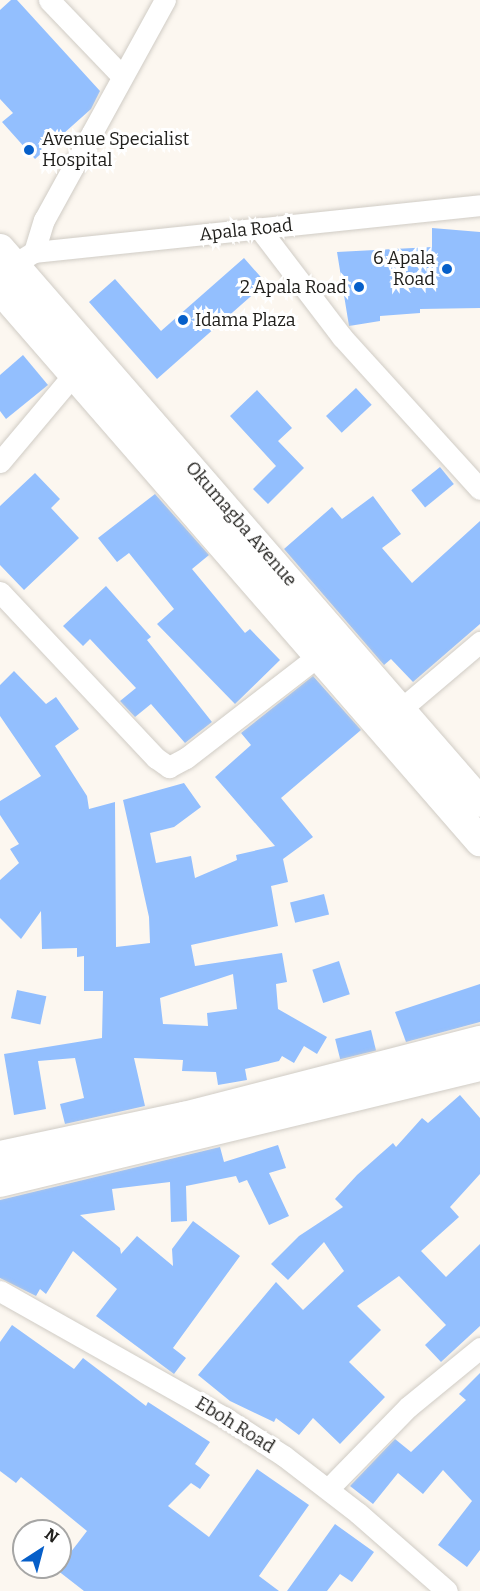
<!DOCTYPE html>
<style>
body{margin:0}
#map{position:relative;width:480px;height:1591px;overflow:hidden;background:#fcf7f0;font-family:Bitter,serif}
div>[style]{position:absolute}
.building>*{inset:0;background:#93bffe;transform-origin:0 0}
.roads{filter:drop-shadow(0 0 2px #d0ccc5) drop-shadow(0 0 2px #d0ccc5)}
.minor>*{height:21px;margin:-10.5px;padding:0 10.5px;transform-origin:10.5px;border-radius:10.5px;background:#fff}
.secondary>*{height:30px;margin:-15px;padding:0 15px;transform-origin:15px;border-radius:15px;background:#fff}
.dots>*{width:16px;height:16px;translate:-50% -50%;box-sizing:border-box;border:3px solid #fff;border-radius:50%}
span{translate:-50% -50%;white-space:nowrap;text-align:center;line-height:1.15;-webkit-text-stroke:6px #fff;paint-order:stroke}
.poi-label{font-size:18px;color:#21201d}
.left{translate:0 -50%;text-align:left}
.right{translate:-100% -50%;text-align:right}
.street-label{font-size:18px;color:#21201d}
.north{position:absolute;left:12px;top:1519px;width:60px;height:60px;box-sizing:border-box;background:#fff;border:2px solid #a6a6a5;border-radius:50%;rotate:36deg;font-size:16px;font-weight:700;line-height:24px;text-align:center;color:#21201d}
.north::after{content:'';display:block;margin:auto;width:21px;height:27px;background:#065fc9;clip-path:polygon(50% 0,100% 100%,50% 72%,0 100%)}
</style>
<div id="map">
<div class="building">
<div style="clip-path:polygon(11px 0,17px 0,100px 91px,91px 109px,35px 159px,2px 122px,13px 113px,0 99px,0 10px)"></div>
<div style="clip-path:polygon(432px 228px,480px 232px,480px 308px,420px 309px,420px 313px,380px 316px,380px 321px,349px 326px,337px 252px,432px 247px)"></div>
<div style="clip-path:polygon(244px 258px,266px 283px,157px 379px,89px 302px,115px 279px,161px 331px)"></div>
<div style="clip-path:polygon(23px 355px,48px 385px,6px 419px,0 411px,0 375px)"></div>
<div style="left:356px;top:388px;width:23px;height:41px;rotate:47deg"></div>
<div style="clip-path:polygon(257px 390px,292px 428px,278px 441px,304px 468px,268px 504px,253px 489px,276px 466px,230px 416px)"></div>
<div style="left:440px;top:467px;width:22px;height:37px;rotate:51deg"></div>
<div style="clip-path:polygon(35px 473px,60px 499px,51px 508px,79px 538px,24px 590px,0 565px,0 506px)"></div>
<div style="clip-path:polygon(155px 494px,209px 555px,192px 569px,245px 633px,250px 629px,280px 660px,235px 704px,157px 624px,174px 609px,129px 553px,117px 562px,98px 538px)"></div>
<div style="clip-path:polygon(373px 496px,401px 534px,382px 548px,412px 583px,480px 521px,480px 624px,413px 682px,391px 659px,384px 665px,284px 549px,332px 507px,342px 519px)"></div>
<div style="clip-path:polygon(106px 586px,151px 637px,147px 640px,212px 722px,185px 743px,151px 704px,135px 717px,120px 701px,136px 688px,90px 639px,83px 646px,63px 626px)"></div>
<div style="clip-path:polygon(evenodd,14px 671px,46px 704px,56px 697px,79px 729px,55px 746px,87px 796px,89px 809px,115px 802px,116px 947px,150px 943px,149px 917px,123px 800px,184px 783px,201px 807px,174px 827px,150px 833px,156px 863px,191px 856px,195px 878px,237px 860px,236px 855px,275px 846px,215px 777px,251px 745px,241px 733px,313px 676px,361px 730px,281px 798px,313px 837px,283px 859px,288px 882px,271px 886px,278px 926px,191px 945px,195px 966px,282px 953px,287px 982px,276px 984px,278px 1009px,327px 1037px,317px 1054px,304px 1046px,294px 1063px,282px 1056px,279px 1061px,245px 1069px,247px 1080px,218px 1085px,216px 1072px,182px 1071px,183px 1060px,134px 1058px,145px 1106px,65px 1124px,60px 1104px,84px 1098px,75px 1058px,38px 1061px,46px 1109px,14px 1115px,4px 1054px,102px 1038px,103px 991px,84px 991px,84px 956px,77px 957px,77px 948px,42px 949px,41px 911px,21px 939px,0 918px,0 880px,19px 863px,10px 849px,19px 844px,0 815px,0 801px,41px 776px,0 716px,0 685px,14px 671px,233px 974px,237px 1009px,207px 1013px,208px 1026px,163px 1024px,160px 998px,233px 974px)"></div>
<div style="left:324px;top:894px;width:21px;height:35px;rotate:76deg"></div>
<div style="left:339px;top:961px;width:35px;height:28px;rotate:72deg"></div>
<div style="clip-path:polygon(480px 984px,480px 1022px,406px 1042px,395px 1012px)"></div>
<div style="left:17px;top:990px;width:30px;height:29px;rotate:12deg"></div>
<div style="left:371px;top:1030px;width:21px;height:37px;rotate:76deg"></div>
<div style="clip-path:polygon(460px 1095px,480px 1118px,480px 1174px,450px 1207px,459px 1217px,421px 1251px,446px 1277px,480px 1244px,480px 1326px,441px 1362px,425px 1345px,446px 1325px,399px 1276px,357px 1306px,381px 1330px,349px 1362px,385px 1397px,340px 1444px,313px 1418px,299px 1435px,276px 1418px,274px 1422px,230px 1401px,198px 1375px,276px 1282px,303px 1310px,344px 1271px,324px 1242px,288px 1280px,271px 1264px,299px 1236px,343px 1207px,335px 1199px,357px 1175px,393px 1143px,396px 1147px,422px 1118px,428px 1123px)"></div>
<div style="clip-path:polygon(278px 1145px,286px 1168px,269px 1173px,289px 1216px,269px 1225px,247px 1180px,239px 1183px,236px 1176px,186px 1186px,187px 1221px,171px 1222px,170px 1182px,112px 1189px,115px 1210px,80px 1215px,120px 1248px,121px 1254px,137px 1236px,173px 1266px,172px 1249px,193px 1221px,240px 1256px,173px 1348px,186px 1358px,174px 1374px,96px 1316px,117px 1289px,73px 1251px,46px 1294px,40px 1289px,36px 1296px,0 1278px,0 1200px,220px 1147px,224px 1162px)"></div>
<div style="clip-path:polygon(12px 1325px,74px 1369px,83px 1358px,146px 1406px,148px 1402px,210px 1442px,195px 1464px,210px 1475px,200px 1489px,191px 1483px,168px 1506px,209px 1537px,257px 1469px,309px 1505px,259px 1576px,279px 1591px,84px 1591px,57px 1570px,87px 1531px,21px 1477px,16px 1483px,0 1471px,0 1342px)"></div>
<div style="clip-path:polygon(480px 1373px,480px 1550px,467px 1567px,438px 1545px,472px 1501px,443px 1470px,423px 1494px,398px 1473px,373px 1504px,350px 1486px,395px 1439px,411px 1452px,466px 1400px,459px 1394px)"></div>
<div style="clip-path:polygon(335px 1524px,374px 1552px,352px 1582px,340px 1574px,327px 1591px,287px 1591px)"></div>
</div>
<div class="roads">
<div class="minor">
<div style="left:49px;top:0;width:105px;rotate:46.2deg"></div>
<div style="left:259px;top:228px;width:137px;rotate:52.7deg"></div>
<div style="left:342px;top:337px;width:205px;rotate:47.8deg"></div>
<div style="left:34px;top:252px;width:34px;rotate:-73deg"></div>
<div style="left:44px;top:220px;width:251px;rotate:-61.2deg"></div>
<div style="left:0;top:273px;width:40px;rotate:-32deg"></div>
<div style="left:34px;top:252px;width:448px;rotate:-6deg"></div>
<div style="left:0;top:462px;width:114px;rotate:-50deg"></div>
<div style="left:0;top:592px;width:228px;rotate:46.8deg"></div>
<div style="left:156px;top:758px;width:16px;rotate:35deg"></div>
<div style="left:169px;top:767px;width:19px;rotate:-28deg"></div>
<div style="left:186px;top:758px;width:167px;rotate:-37.7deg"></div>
<div style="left:401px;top:709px;width:104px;rotate:-40.3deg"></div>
<div style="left:0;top:1291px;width:257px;rotate:29.4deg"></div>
<div style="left:224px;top:1417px;width:72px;rotate:33deg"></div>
<div style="left:284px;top:1456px;width:93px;rotate:37.6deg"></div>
<div style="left:358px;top:1513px;width:118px;rotate:41.2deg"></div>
<div style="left:328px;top:1489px;width:115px;rotate:-45.7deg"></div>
<div style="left:408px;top:1407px;width:93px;rotate:-39.3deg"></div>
</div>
<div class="secondary">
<div style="left:0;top:249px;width:732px;rotate:49.04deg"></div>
<div style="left:0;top:289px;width:732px;rotate:48.99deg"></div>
<div style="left:0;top:1156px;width:188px;rotate:-12deg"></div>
<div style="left:184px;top:1117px;width:306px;rotate:-14.4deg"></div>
<div style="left:0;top:1182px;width:494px;rotate:-13.6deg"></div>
</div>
</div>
<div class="dots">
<div style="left:29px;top:150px;background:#065fc9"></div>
<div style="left:447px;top:269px;background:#065fc9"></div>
<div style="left:359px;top:287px;background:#065fc9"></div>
<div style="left:183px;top:320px;background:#065fc9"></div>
</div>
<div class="poi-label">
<span class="left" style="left:42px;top:150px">Avenue Specialist<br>Hospital</span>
<span class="right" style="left:435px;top:269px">6 Apala<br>Road</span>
<span class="right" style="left:347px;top:287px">2 Apala Road</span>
<span class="left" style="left:195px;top:320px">Idama Plaza</span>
</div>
<div class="street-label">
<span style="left:246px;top:230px;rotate:-6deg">Apala Road</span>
<span style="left:241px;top:524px;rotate:49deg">Okumagba Avenue</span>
<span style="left:235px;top:1425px;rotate:32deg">Eboh Road</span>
</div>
<div class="north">N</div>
</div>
